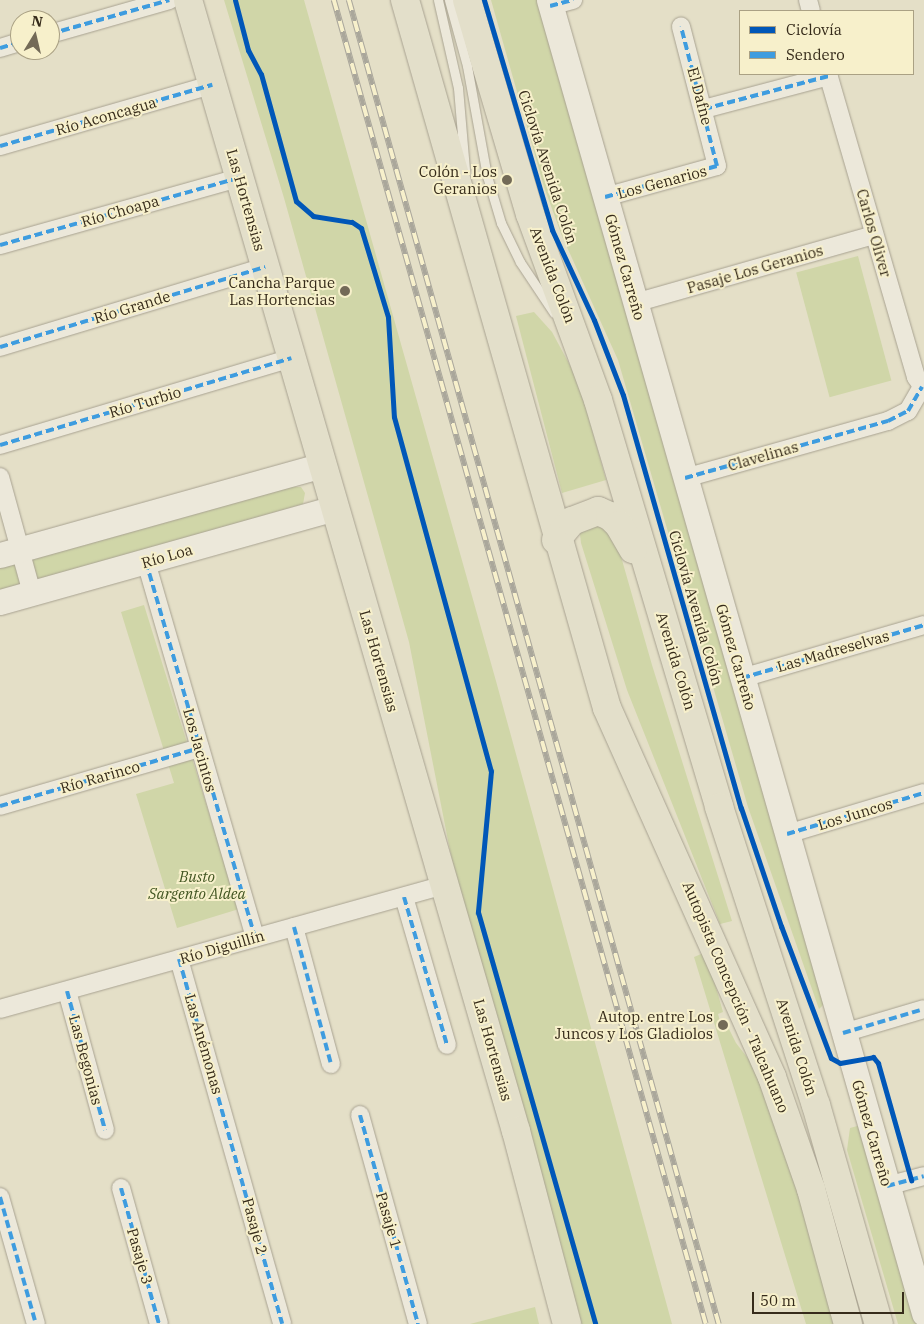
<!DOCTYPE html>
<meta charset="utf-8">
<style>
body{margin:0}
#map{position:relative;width:924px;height:1324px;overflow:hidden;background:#e4dfc7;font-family:"IBM Plex Serif",serif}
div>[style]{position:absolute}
.green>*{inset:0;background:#d0d6a8;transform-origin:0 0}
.roads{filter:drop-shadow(0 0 1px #a8a291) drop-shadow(0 0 1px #a8a291)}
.lane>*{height:9px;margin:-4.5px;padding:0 4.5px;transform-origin:4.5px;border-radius:4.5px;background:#ece8da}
.street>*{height:18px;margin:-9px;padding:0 9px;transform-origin:9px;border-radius:9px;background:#ece8da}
.secondary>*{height:25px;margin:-12.5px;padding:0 12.5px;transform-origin:12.5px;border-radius:12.5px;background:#ece8da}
.primary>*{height:28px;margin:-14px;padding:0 14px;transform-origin:14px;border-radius:14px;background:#e3dfca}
.rail>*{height:5.5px;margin-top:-2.75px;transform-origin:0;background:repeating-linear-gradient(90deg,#f7f0cb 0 11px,#aaa79b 0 22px);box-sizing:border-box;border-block:1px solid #aaa79b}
.quiet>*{height:4px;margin-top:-2px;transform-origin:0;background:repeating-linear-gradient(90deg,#3e9cdf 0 8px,transparent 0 12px)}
.cycleway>*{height:5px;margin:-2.5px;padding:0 2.5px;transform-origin:2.5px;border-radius:2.5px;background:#0057b8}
.dots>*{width:14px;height:14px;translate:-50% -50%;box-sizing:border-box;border:2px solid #f7f0cb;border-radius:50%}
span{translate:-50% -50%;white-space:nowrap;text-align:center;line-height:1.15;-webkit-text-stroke:4px #f7f0cb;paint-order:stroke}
.street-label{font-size:15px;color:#362b1a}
.poi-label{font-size:15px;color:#362b1a}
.right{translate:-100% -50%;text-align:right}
.park-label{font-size:15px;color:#405420;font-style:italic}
.legend{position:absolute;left:739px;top:10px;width:175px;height:65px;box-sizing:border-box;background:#f7f0cb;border:1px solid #aaa184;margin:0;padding:6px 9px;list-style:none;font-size:15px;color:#362b1a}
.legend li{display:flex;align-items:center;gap:10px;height:25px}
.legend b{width:25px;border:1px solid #aaa184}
.north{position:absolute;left:10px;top:10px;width:50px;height:50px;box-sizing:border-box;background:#f7f0cb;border:1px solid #aaa184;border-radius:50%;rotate:9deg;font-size:14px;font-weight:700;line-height:20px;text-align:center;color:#362b1a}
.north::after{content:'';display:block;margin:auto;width:18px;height:22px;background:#736a57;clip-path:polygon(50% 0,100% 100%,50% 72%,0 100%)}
.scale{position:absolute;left:752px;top:1292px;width:152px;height:22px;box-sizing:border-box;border:2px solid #362b1a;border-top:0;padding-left:6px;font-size:15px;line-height:18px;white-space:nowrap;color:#362b1a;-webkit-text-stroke:4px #f7f0cb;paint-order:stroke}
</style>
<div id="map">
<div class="green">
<div style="clip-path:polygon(224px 0,304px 0,496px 681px,672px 1324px,580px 1324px,558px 1234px,456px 881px,409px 642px,284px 198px)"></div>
<div style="clip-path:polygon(491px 0,539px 0,825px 1003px,819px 1009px,748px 807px,618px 360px,562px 236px,544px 187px)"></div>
<div style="left:858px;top:256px;width:129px;height:64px;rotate:75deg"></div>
<div style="clip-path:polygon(534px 312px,552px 332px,579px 382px,606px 480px,562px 493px,516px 316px)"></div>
<div style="clip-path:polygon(289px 487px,301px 487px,305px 493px,303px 504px,0 593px,0 567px)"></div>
<div style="clip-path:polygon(596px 524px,608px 527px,616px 539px,652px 665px,732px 921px,720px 924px,627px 690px,581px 543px,580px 534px,586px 526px)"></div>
<div style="clip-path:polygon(144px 605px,239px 909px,177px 928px,136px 794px,174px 783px,121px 612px)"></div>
<div style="clip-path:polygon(706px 952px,723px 1012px,718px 1014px,722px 1028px,728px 1027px,736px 1043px,757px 1070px,807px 1220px,836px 1324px,806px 1324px,694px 957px)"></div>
<div style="clip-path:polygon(861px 1125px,919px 1324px,898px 1324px,847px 1150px,850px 1128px)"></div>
<div style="clip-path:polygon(535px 1307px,539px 1324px,470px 1324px)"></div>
</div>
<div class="roads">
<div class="lane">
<div style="left:438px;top:0;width:90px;rotate:77.2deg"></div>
<div style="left:458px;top:88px;width:82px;rotate:85.1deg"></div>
<div style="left:449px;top:0;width:68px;rotate:74.7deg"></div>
<div style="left:467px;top:66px;width:112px;rotate:79.7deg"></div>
<div style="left:487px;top:176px;width:49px;rotate:73.4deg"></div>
<div style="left:501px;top:223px;width:43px;rotate:64deg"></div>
<div style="left:520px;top:262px;width:61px;rotate:56.3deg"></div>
</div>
<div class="street">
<div style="left:808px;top:0;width:11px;rotate:75deg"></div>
<div style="left:550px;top:6px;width:24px;rotate:-15deg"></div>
<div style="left:50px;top:34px;width:124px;rotate:-15.9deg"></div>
<div style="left:0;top:48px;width:21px;rotate:-17deg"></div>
<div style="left:828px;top:74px;width:316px;rotate:73.8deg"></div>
<div style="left:916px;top:377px;width:14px;rotate:56deg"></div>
<div style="left:704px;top:109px;width:129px;rotate:-14.8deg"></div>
<div style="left:0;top:146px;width:221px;rotate:-16.1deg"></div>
<div style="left:605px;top:197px;width:116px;rotate:-15.5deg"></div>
<div style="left:717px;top:166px;width:144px;rotate:-104.5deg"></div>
<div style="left:0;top:245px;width:248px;rotate:-15.7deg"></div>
<div style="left:635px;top:303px;width:248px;rotate:-15.9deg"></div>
<div style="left:0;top:347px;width:277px;rotate:-16.8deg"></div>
<div style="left:0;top:445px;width:304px;rotate:-16.6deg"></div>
<div style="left:0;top:477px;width:120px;rotate:74.6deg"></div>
<div style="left:685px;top:478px;width:211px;rotate:-15.7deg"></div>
<div style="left:888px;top:421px;width:22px;rotate:-27deg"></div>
<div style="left:908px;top:411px;width:28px;rotate:-60deg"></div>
<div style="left:146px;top:562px;width:391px;rotate:73.8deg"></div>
<div style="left:742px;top:678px;width:190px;rotate:-16.2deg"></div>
<div style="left:0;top:806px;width:208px;rotate:-16.2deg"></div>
<div style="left:787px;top:834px;width:143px;rotate:-16.7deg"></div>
<div style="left:404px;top:897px;width:154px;rotate:73.8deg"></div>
<div style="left:294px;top:927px;width:142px;rotate:74.9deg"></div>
<div style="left:179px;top:959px;width:379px;rotate:74.2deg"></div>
<div style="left:67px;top:991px;width:144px;rotate:74.7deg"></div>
<div style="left:0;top:1009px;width:462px;rotate:-15.6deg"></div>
<div style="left:843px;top:1033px;width:84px;rotate:-16.5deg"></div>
<div style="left:360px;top:1115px;width:217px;rotate:74.5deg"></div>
<div style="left:887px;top:1186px;width:38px;rotate:-15deg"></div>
<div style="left:121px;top:1188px;width:141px;rotate:74.4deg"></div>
<div style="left:0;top:1197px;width:132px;rotate:74.2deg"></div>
</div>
<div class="secondary">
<div style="left:549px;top:0;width:1366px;rotate:74.06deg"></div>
<div style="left:0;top:555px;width:334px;rotate:-15.6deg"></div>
<div style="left:0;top:602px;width:347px;rotate:-15.7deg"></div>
</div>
<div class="primary">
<div style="left:188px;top:0;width:1178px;rotate:73.83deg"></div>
<div style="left:516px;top:1131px;width:200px;rotate:75.2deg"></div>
<div style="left:405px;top:0;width:736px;rotate:74.08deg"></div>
<div style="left:607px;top:708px;width:404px;rotate:65.9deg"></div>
<div style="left:772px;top:1077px;width:119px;rotate:70.8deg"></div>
<div style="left:811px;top:1189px;width:140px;rotate:74.7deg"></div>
<div style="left:467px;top:0;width:223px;rotate:73.6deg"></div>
<div style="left:530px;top:214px;width:198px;rotate:69.9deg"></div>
<div style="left:598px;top:400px;width:425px;rotate:73.4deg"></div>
<div style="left:719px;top:807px;width:313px;rotate:72deg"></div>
<div style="left:816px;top:1105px;width:228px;rotate:74deg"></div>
<div style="left:556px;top:540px;width:25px;rotate:-50deg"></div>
<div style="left:572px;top:521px;width:28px;rotate:-21deg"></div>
<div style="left:598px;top:511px;width:13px;rotate:23deg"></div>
<div style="left:610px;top:516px;width:13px;rotate:45deg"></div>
<div style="left:619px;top:525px;width:28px;rotate:60deg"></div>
</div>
</div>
<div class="rail">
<div style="left:334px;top:0;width:1375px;rotate:74.31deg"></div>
<div style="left:349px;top:0;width:1375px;rotate:74.39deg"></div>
</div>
<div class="quiet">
<div style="left:550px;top:6px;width:24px;rotate:-15deg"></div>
<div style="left:50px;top:34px;width:124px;rotate:-15.9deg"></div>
<div style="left:0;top:48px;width:21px;rotate:-17deg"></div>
<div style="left:704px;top:109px;width:129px;rotate:-14.8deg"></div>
<div style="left:0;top:146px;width:221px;rotate:-16.1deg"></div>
<div style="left:605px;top:197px;width:116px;rotate:-15.5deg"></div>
<div style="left:717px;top:166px;width:144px;rotate:-104.5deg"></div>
<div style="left:0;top:245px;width:248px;rotate:-15.7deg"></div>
<div style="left:0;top:347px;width:277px;rotate:-16.8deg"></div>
<div style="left:0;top:445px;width:304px;rotate:-16.6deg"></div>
<div style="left:685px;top:478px;width:211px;rotate:-15.7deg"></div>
<div style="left:888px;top:421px;width:22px;rotate:-27deg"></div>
<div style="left:908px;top:411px;width:28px;rotate:-60deg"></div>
<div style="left:146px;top:562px;width:391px;rotate:73.8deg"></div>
<div style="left:742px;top:678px;width:190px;rotate:-16.2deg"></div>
<div style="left:0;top:806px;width:208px;rotate:-16.2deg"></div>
<div style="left:787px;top:834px;width:143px;rotate:-16.7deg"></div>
<div style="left:404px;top:897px;width:154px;rotate:73.8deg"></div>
<div style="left:294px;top:927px;width:142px;rotate:74.9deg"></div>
<div style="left:179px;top:959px;width:379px;rotate:74.2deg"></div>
<div style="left:67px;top:991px;width:144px;rotate:74.7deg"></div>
<div style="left:843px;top:1033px;width:84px;rotate:-16.5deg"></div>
<div style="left:360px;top:1115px;width:217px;rotate:74.5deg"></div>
<div style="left:887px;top:1186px;width:38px;rotate:-15deg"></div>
<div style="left:121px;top:1188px;width:141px;rotate:74.4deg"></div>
<div style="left:0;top:1197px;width:132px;rotate:74.2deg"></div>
</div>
<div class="cycleway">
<div style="left:235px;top:0;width:52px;rotate:75.4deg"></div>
<div style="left:248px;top:50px;width:27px;rotate:62deg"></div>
<div style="left:261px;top:74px;width:132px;rotate:74.6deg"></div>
<div style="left:296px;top:201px;width:23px;rotate:41deg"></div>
<div style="left:313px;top:216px;width:39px;rotate:9deg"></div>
<div style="left:352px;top:222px;width:11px;rotate:34deg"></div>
<div style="left:361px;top:228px;width:93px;rotate:73.1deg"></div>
<div style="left:388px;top:317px;width:100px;rotate:86.6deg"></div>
<div style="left:394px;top:417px;width:367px;rotate:74.7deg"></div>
<div style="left:491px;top:771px;width:142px;rotate:95.3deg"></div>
<div style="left:478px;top:912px;width:428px;rotate:74.1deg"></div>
<div style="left:484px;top:0;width:240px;rotate:73.5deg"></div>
<div style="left:552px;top:230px;width:99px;rotate:65deg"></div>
<div style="left:594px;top:320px;width:80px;rotate:68.9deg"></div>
<div style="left:623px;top:395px;width:430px;rotate:74.1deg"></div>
<div style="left:741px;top:808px;width:125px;rotate:71.3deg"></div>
<div style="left:781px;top:926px;width:141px;rotate:69.3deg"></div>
<div style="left:831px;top:1058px;width:10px;rotate:29deg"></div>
<div style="left:840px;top:1063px;width:34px;rotate:-10deg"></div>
<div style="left:873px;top:1057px;width:8px;rotate:50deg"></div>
<div style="left:878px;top:1063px;width:122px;rotate:74.2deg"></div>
</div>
<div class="dots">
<div style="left:507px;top:180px;background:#736a57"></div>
<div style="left:345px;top:291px;background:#736a57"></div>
<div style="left:723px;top:1025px;background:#736a57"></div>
</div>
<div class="street-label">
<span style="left:700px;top:96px;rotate:75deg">El Dafne</span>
<span style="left:106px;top:116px;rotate:-16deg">Río Aconcagua</span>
<span style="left:548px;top:167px;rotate:72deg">Ciclovía Avenida Colón</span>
<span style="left:662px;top:182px;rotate:-15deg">Los Genarios</span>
<span style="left:246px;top:200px;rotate:74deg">Las Hortensias</span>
<span style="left:120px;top:211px;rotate:-16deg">Río Choapa</span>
<span style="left:874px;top:233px;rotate:74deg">Carlos Oliver</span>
<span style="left:625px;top:267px;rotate:74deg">Gómez Carreño</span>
<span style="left:755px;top:269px;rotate:-16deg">Pasaje Los Geranios</span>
<span style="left:553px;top:275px;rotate:69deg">Avenida Colón</span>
<span style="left:132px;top:307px;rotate:-17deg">Río Grande</span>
<span style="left:145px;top:402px;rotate:-17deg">Río Turbio</span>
<span style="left:763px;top:456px;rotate:-16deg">Clavelinas</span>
<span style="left:167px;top:556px;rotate:-16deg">Río Loa</span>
<span style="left:696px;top:608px;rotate:74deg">Ciclovía Avenida Colón</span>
<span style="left:833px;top:651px;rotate:-16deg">Las Madreselvas</span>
<span style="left:736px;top:657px;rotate:74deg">Gómez Carreño</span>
<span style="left:379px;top:661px;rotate:74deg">Las Hortensias</span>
<span style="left:676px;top:661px;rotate:73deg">Avenida Colón</span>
<span style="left:200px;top:750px;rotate:74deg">Los Jacintos</span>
<span style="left:100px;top:777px;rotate:-16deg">Río Rarinco</span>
<span style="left:855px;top:814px;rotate:-17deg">Los Juncos</span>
<span style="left:222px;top:947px;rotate:-16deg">Río Diguillín</span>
<span style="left:736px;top:997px;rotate:67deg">Autopista Concepción - Talcahuano</span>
<span style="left:204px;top:1044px;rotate:74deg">Las Anémonas</span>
<span style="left:797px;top:1047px;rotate:72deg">Avenida Colón</span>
<span style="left:493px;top:1050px;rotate:74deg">Las Hortensias</span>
<span style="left:86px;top:1060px;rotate:75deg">Las Begonias</span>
<span style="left:872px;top:1133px;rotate:74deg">Gómez Carreño</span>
<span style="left:389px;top:1220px;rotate:74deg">Pasaje 1</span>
<span style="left:255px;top:1226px;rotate:75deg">Pasaje 2</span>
<span style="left:140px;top:1256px;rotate:74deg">Pasaje 3</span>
</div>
<div class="poi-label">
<span class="right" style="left:497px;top:180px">Colón - Los<br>Geranios</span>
<span class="right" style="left:335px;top:291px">Cancha Parque<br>Las Hortencias</span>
<span class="right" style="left:713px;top:1025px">Autop. entre Los<br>Juncos y Los Gladiolos</span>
</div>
<div class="park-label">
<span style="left:197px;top:885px">Busto<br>Sargento Aldea</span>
</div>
<ul class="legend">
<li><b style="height:6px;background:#0057b8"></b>Ciclovía</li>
<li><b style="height:6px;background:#3e9cdf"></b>Sendero</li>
</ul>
<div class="north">N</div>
<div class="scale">50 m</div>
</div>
